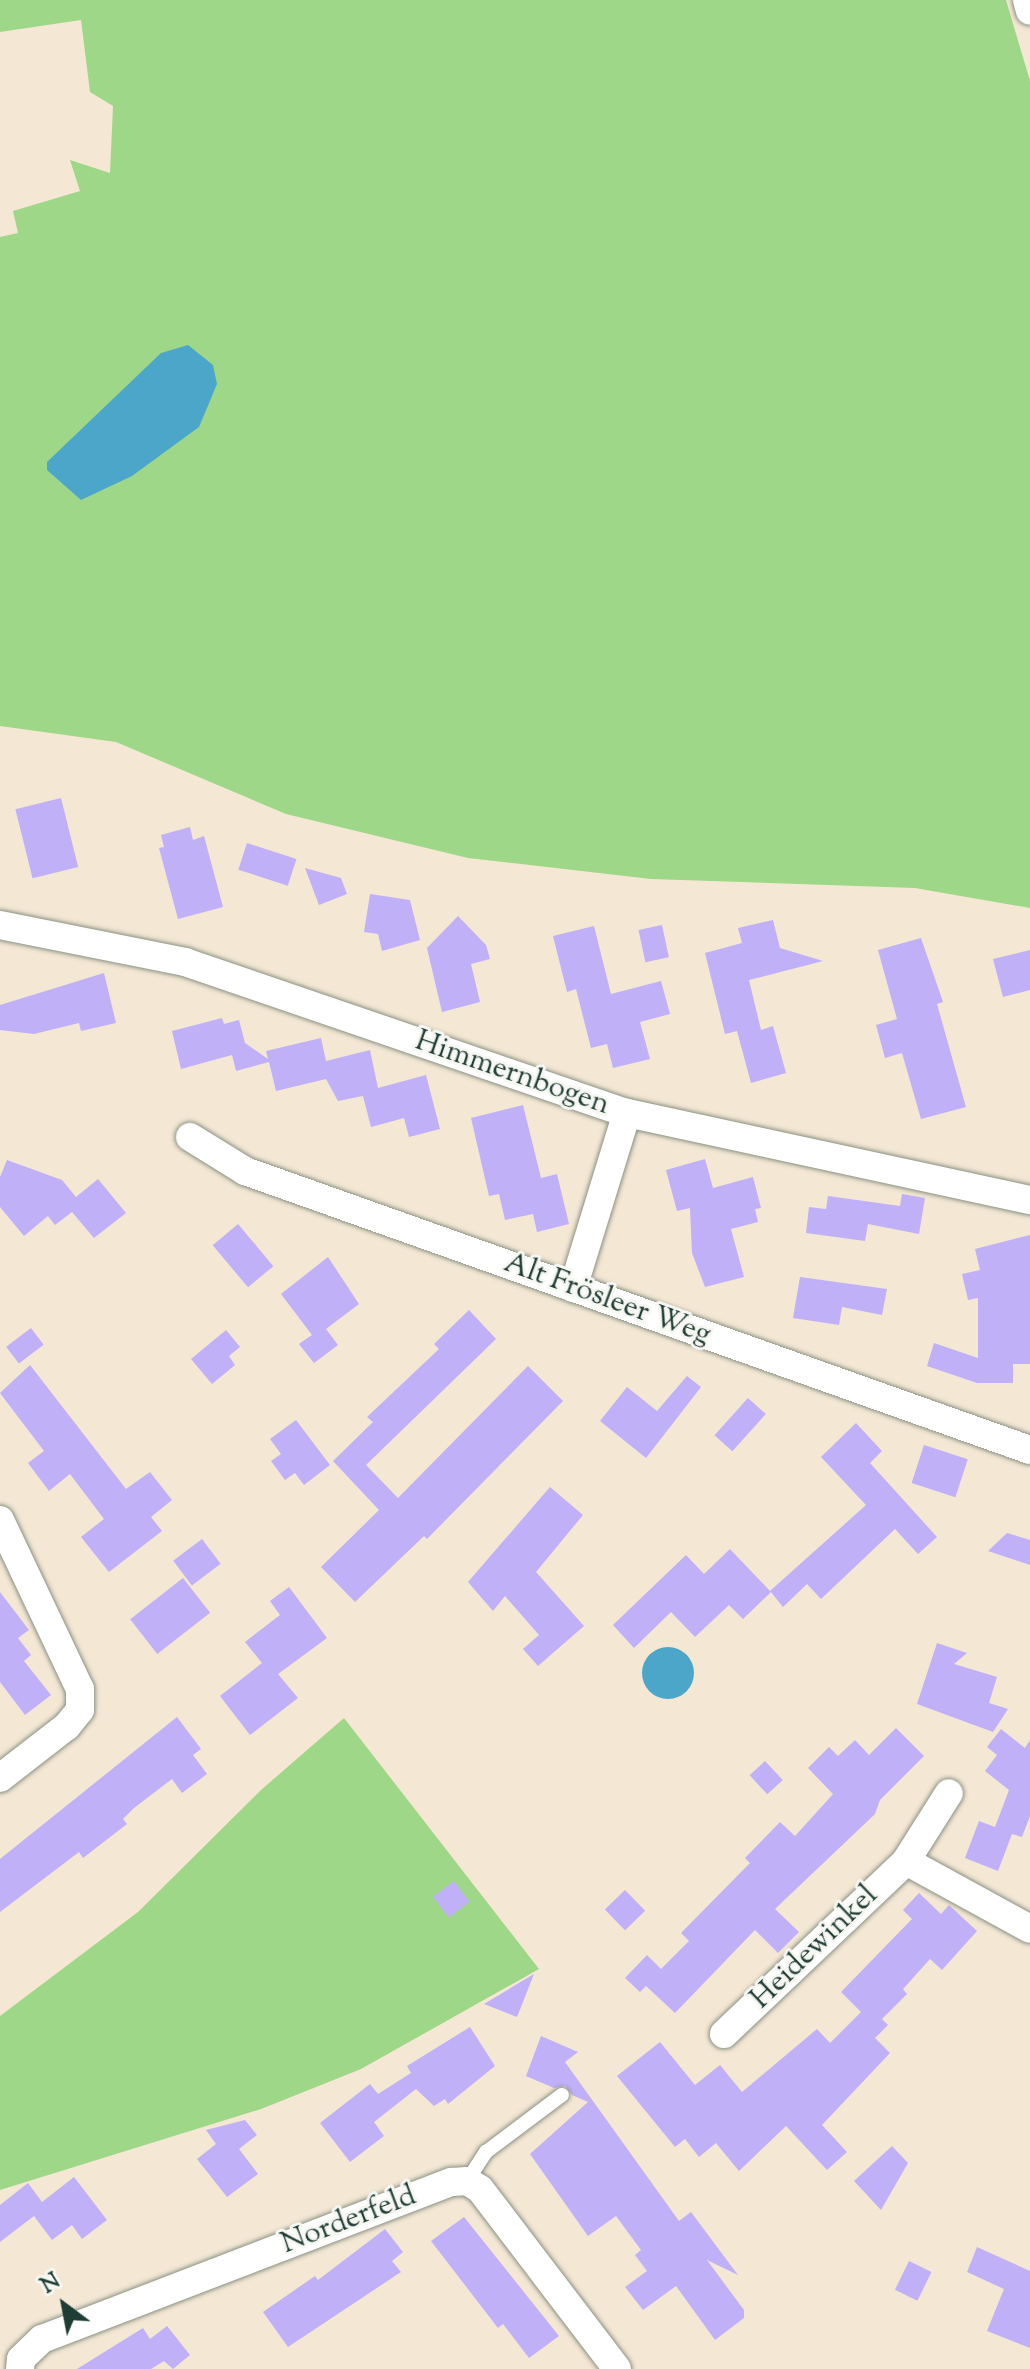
<!DOCTYPE html>
<meta charset="utf-8">
<style>
body{margin:0}
#map{position:relative;width:1030px;height:2369px;overflow:hidden;background:#f4e7d4;font-family:"Sorts Mill Goudy",serif}
div>[style]{position:absolute}
.green>*{inset:0;background:#9fd789}
.water>*{inset:0;background:#4ca6ca}
.round{border-radius:50%}
.building>*{inset:0;background:#bfb0f8;transform-origin:0 0}
.roads{filter:drop-shadow(0 0 2px #8a9284) drop-shadow(0 0 2px #8a9284)}
.service>*{height:14px;margin:-7px;padding:0 7px;transform-origin:7px;border-radius:7px;background:#fff}
.minor>*{height:28px;margin:-14px;padding:0 14px;transform-origin:14px;border-radius:14px;background:#fff}
span{translate:-50% -50%;white-space:nowrap;text-align:center;line-height:1.15;-webkit-text-stroke:6px #f6f6f2;paint-order:stroke}
.street-label{font-size:30px;color:#1f3d34}
.north{position:absolute;left:24px;top:2265px;width:80px;height:80px;-webkit-text-stroke:6px #f6f6f2;paint-order:stroke;rotate:328deg;font-size:22px;font-weight:700;line-height:32px;text-align:center;color:#1f3d34}
.north::after{content:'';display:block;margin:auto;width:28px;height:36px;background:#1f3d34;clip-path:polygon(50% 0,100% 100%,50% 72%,0 100%)}
</style>
<div id="map">
<div class="green">
<div style="clip-path:polygon(0 0,1006px 0,1030px 81px,1030px 908px,915px 888px,651px 879px,468px 858px,286px 814px,116px 742px,0 726px,0 237px,18px 233px,13px 211px,80px 191px,70px 160px,110px 173px,113px 106px,90px 92px,81px 20px,0 32px)"></div>
<div style="clip-path:polygon(344px 1718px,539px 1969px,361px 2069px,261px 2109px,0 2190px,0 2016px,138px 1912px,261px 1790px)"></div>
</div>
<div class="water">
<div style="clip-path:polygon(188px 345px,213px 365px,217px 384px,199px 427px,132px 476px,81px 500px,47px 470px,47px 462px,161px 353px)"></div>
<div class="round" style="left:642px;top:1647px;width:52px;height:52px"></div>
</div>
<div class="building">
<div style="left:61px;top:798px;width:71px;height:47px;rotate:76deg"></div>
<div style="clip-path:polygon(190px 827px,193px 840px,204px 836px,223px 907px,178px 919px,159px 848px,164px 847px,161px 835px)"></div>
<div style="left:247px;top:843px;width:52px;height:28px;rotate:18deg"></div>
<div style="clip-path:polygon(305px 868px,341px 878px,347px 894px,319px 905px)"></div>
<div style="clip-path:polygon(370px 894px,410px 900px,420px 940px,382px 951px,378px 934px,364px 932px)"></div>
<div style="clip-path:polygon(458px 916px,486px 945px,490px 959px,471px 964px,480px 1002px,442px 1012px,427px 948px)"></div>
<div style="clip-path:polygon(773px 920px,780px 948px,823px 961px,749px 980px,761px 1030px,773px 1026px,786px 1073px,751px 1083px,737px 1031px,725px 1034px,705px 953px,742px 943px,738px 928px)"></div>
<div style="left:662px;top:925px;width:33px;height:24px;rotate:78deg"></div>
<div style="clip-path:polygon(594px 926px,611px 994px,661px 981px,670px 1014px,640px 1022px,650px 1059px,613px 1068px,607px 1044px,591px 1048px,576px 989px,567px 992px,553px 936px)"></div>
<div style="clip-path:polygon(921px 938px,943px 1002px,937px 1004px,966px 1107px,921px 1119px,902px 1053px,885px 1058px,876px 1025px,897px 1019px,878px 950px)"></div>
<div style="clip-path:polygon(1030px 950px,1030px 990px,1003px 997px,993px 959px)"></div>
<div style="clip-path:polygon(104px 973px,116px 1023px,81px 1031px,79px 1023px,34px 1034px,0 1030px,0 1005px)"></div>
<div style="clip-path:polygon(222px 1018px,224px 1024px,239px 1020px,245px 1043px,268px 1059px,266px 1051px,321px 1038px,326px 1061px,370px 1050px,378px 1088px,426px 1075px,440px 1129px,409px 1137px,404px 1118px,371px 1127px,363px 1096px,338px 1101px,326px 1079px,276px 1091px,269px 1062px,236px 1071px,232px 1055px,181px 1069px,172px 1031px)"></div>
<div style="clip-path:polygon(523px 1105px,541px 1178px,557px 1174px,569px 1224px,537px 1232px,533px 1214px,505px 1220px,499px 1194px,489px 1196px,471px 1118px)"></div>
<div style="clip-path:polygon(705px 1159px,713px 1188px,753px 1177px,761px 1208px,755px 1209px,758px 1222px,731px 1229px,744px 1277px,705px 1287px,692px 1253px,690px 1208px,677px 1211px,666px 1170px)"></div>
<div style="clip-path:polygon(7px 1160px,62px 1180px,76px 1197px,98px 1179px,126px 1213px,94px 1238px,72px 1212px,55px 1225px,48px 1216px,24px 1236px,0 1207px,0 1177px)"></div>
<div style="clip-path:polygon(902px 1194px,925px 1198px,919px 1234px,868px 1224px,865px 1241px,806px 1233px,809px 1207px,826px 1209px,828px 1196px,900px 1206px)"></div>
<div style="left:238px;top:1224px;width:55px;height:33px;rotate:50deg"></div>
<div style="clip-path:polygon(1030px 1235px,1030px 1364px,1013px 1364px,1013px 1383px,977px 1383px,927px 1366px,934px 1343px,978px 1358px,978px 1298px,968px 1300px,962px 1274px,980px 1270px,975px 1249px)"></div>
<div style="clip-path:polygon(328px 1257px,359px 1304px,326px 1329px,338px 1345px,314px 1363px,299px 1344px,312px 1335px,281px 1294px)"></div>
<div style="clip-path:polygon(800px 1277px,887px 1289px,882px 1315px,842px 1307px,839px 1325px,793px 1318px)"></div>
<div style="clip-path:polygon(469px 1310px,496px 1339px,366px 1465px,398px 1498px,528px 1366px,563px 1401px,427px 1539px,424px 1536px,355px 1602px,321px 1567px,379px 1510px,333px 1461px,373px 1422px,367px 1417px,439px 1349px,434px 1344px)"></div>
<div style="left:31px;top:1328px;width:21px;height:31px;rotate:53deg"></div>
<div style="clip-path:polygon(226px 1330px,240px 1347px,229px 1356px,235px 1365px,212px 1384px,191px 1359px)"></div>
<div style="clip-path:polygon(30px 1365px,126px 1489px,150px 1472px,172px 1500px,151px 1517px,162px 1531px,109px 1572px,81px 1537px,104px 1519px,70px 1474px,49px 1491px,28px 1463px,44px 1451px,0 1393px)"></div>
<div style="clip-path:polygon(687px 1376px,701px 1387px,646px 1458px,600px 1421px,627px 1387px,657px 1411px)"></div>
<div style="left:748px;top:1398px;width:24px;height:50px;rotate:42deg"></div>
<div style="clip-path:polygon(296px 1420px,330px 1465px,304px 1485px,295px 1473px,285px 1480px,271px 1461px,281px 1454px,270px 1439px)"></div>
<div style="clip-path:polygon(856px 1423px,882px 1451px,870px 1463px,937px 1537px,918px 1554px,895px 1529px,821px 1599px,807px 1584px,783px 1607px,771px 1592px,743px 1619px,729px 1605px,695px 1637px,671px 1612px,634px 1648px,613px 1625px,686px 1555px,704px 1574px,730px 1549px,770px 1591px,866px 1505px,821px 1457px)"></div>
<div style="left:924px;top:1445px;width:46px;height:40px;rotate:18deg"></div>
<div style="clip-path:polygon(550px 1487px,583px 1515px,536px 1572px,584px 1626px,538px 1666px,523px 1649px,539px 1635px,505px 1596px,493px 1611px,468px 1582px)"></div>
<div style="clip-path:polygon(1007px 1533px,1030px 1540px,1030px 1565px,988px 1551px)"></div>
<div style="left:202px;top:1539px;width:31px;height:36px;rotate:53deg"></div>
<div style="left:183px;top:1578px;width:44px;height:67px;rotate:52deg"></div>
<div style="clip-path:polygon(289px 1587px,327px 1638px,278px 1674px,298px 1698px,250px 1735px,220px 1696px,262px 1663px,245px 1642px,280px 1615px,270px 1601px)"></div>
<div style="clip-path:polygon(0 1592px,29px 1630px,18px 1638px,31px 1655px,24px 1661px,51px 1695px,25px 1715px,0 1682px)"></div>
<div style="clip-path:polygon(937px 1643px,967px 1653px,954px 1664px,997px 1677px,989px 1703px,1008px 1709px,993px 1732px,917px 1704px)"></div>
<div style="clip-path:polygon(177px 1717px,201px 1749px,193px 1755px,207px 1774px,182px 1793px,172px 1779px,134px 1808px,123px 1819px,127px 1824px,83px 1858px,79px 1852px,0 1912px,0 1859px)"></div>
<div style="clip-path:polygon(896px 1728px,924px 1756px,880px 1800px,875px 1814px,775px 1909px,799px 1932px,778px 1953px,755px 1930px,675px 2013px,646px 1986px,640px 1992px,625px 1978px,647px 1955px,661px 1969px,689px 1941px,681px 1933px,750px 1863px,745px 1858px,780px 1822px,795px 1836px,825px 1803px,833px 1794px,808px 1768px,829px 1747px,838px 1756px,855px 1740px,869px 1755px)"></div>
<div style="clip-path:polygon(1001px 1729px,1025px 1748px,1030px 1740px,1030px 1816px,1022px 1837px,1012px 1834px,998px 1871px,965px 1858px,979px 1821px,995px 1827px,1009px 1790px,985px 1771px,997px 1755px,987px 1747px)"></div>
<div style="left:765px;top:1761px;width:26px;height:21px;rotate:47deg"></div>
<div style="left:454px;top:1881px;width:26px;height:26px;rotate:53deg"></div>
<div style="left:625px;top:1890px;width:29px;height:28px;rotate:46deg"></div>
<div style="clip-path:polygon(919px 1893px,941px 1914px,949px 1905px,977px 1931px,942px 1970px,930px 1959px,903px 1989px,907px 1994px,882px 2019px,888px 2025px,875px 2038px,890px 2053px,822px 2125px,847px 2152px,827px 2170px,786px 2126px,739px 2171px,716px 2143px,699px 2157px,685px 2139px,675px 2147px,617px 2076px,660px 2042px,695px 2085px,720px 2065px,742px 2092px,817px 2029px,830px 2043px,861px 2012px,841px 1992px,912px 1919px,903px 1910px)"></div>
<div style="clip-path:polygon(534px 1974px,517px 2017px,484px 2004px)"></div>
<div style="clip-path:polygon(470px 2027px,495px 2066px,448px 2104px,445px 2099px,434px 2106px,416px 2089px,374px 2122px,384px 2136px,350px 2162px,320px 2123px,370px 2084px,378px 2094px,411px 2073px,407px 2066px)"></div>
<div style="clip-path:polygon(541px 2036px,578px 2052px,565px 2062px,679px 2221px,691px 2212px,738px 2275px,707px 2260px,744px 2310px,744px 2318px,715px 2340px,676px 2286px,643px 2310px,625px 2287px,647px 2271px,635px 2255px,641px 2250px,616px 2216px,588px 2236px,530px 2154px,588px 2102px,572px 2095px,565px 2086px,554px 2088px,526px 2076px)"></div>
<div style="clip-path:polygon(245px 2120px,257px 2135px,239px 2149px,258px 2174px,227px 2197px,197px 2159px,216px 2144px,206px 2130px)"></div>
<div style="clip-path:polygon(892px 2146px,908px 2163px,881px 2210px,854px 2181px)"></div>
<div style="clip-path:polygon(74px 2177px,107px 2220px,82px 2239px,72px 2225px,52px 2240px,34px 2216px,0 2242px,0 2205px,28px 2183px,42px 2202px)"></div>
<div style="clip-path:polygon(464px 2217px,559px 2336px,529px 2358px,503px 2324px,498px 2328px,431px 2241px)"></div>
<div style="clip-path:polygon(385px 2229px,403px 2252px,392px 2261px,401px 2272px,288px 2347px,263px 2312px,315px 2276px,318px 2280px)"></div>
<div style="clip-path:polygon(977px 2247px,1030px 2271px,1030px 2348px,987px 2331px,1004px 2289px,967px 2272px)"></div>
<div style="left:909px;top:2261px;width:25px;height:32px;rotate:26deg"></div>
<div style="clip-path:polygon(167px 2326px,190px 2355px,173px 2369px,164px 2361px,151px 2369px,77px 2369px,143px 2328px,150px 2339px)"></div>
</div>
<div class="roads">
<div class="service">
<div style="left:467px;top:2181px;width:35px;rotate:-57deg"></div>
<div style="left:486px;top:2152px;width:95px;rotate:-36.9deg"></div>
</div>
<div class="minor">
<div style="left:1027px;top:0;width:11px;rotate:75deg"></div>
<div style="left:0;top:925px;width:189px;rotate:11.3deg"></div>
<div style="left:185px;top:962px;width:467px;rotate:18.9deg"></div>
<div style="left:627px;top:1113px;width:412px;rotate:12.2deg"></div>
<div style="left:190px;top:1137px;width:65px;rotate:31.7deg"></div>
<div style="left:245px;top:1171px;width:833px;rotate:19.57deg"></div>
<div style="left:573px;top:1288px;width:183px;rotate:-72.9deg"></div>
<div style="left:0;top:1520px;width:187px;rotate:64.7deg"></div>
<div style="left:80px;top:1689px;width:21px;rotate:90deg"></div>
<div style="left:80px;top:1710px;width:21px;rotate:129deg"></div>
<div style="left:67px;top:1726px;width:85px;rotate:142.2deg"></div>
<div style="left:906px;top:1861px;width:141px;rotate:28.7deg"></div>
<div style="left:724px;top:2034px;width:251px;rotate:-43.5deg"></div>
<div style="left:906px;top:1861px;width:80px;rotate:-57.7deg"></div>
<div style="left:20px;top:2369px;width:10px;rotate:-84deg"></div>
<div style="left:21px;top:2359px;width:29px;rotate:-44deg"></div>
<div style="left:42px;top:2339px;width:439px;rotate:-21deg"></div>
<div style="left:452px;top:2182px;width:15px;rotate:-4deg"></div>
<div style="left:467px;top:2181px;width:15px;rotate:32deg"></div>
<div style="left:480px;top:2189px;width:226px;rotate:52.7deg"></div>
</div>
</div>
<div class="street-label">
<span style="left:512px;top:1074px;rotate:19deg">Himmernbogen</span>
<span style="left:607px;top:1300px;rotate:20deg">Alt Frösleer Weg</span>
<span style="left:815px;top:1948px;rotate:-44deg">Heidewinkel</span>
<span style="left:349px;top:2221px;rotate:-21deg">Norderfeld</span>
</div>
<div class="north">N</div>
</div>
